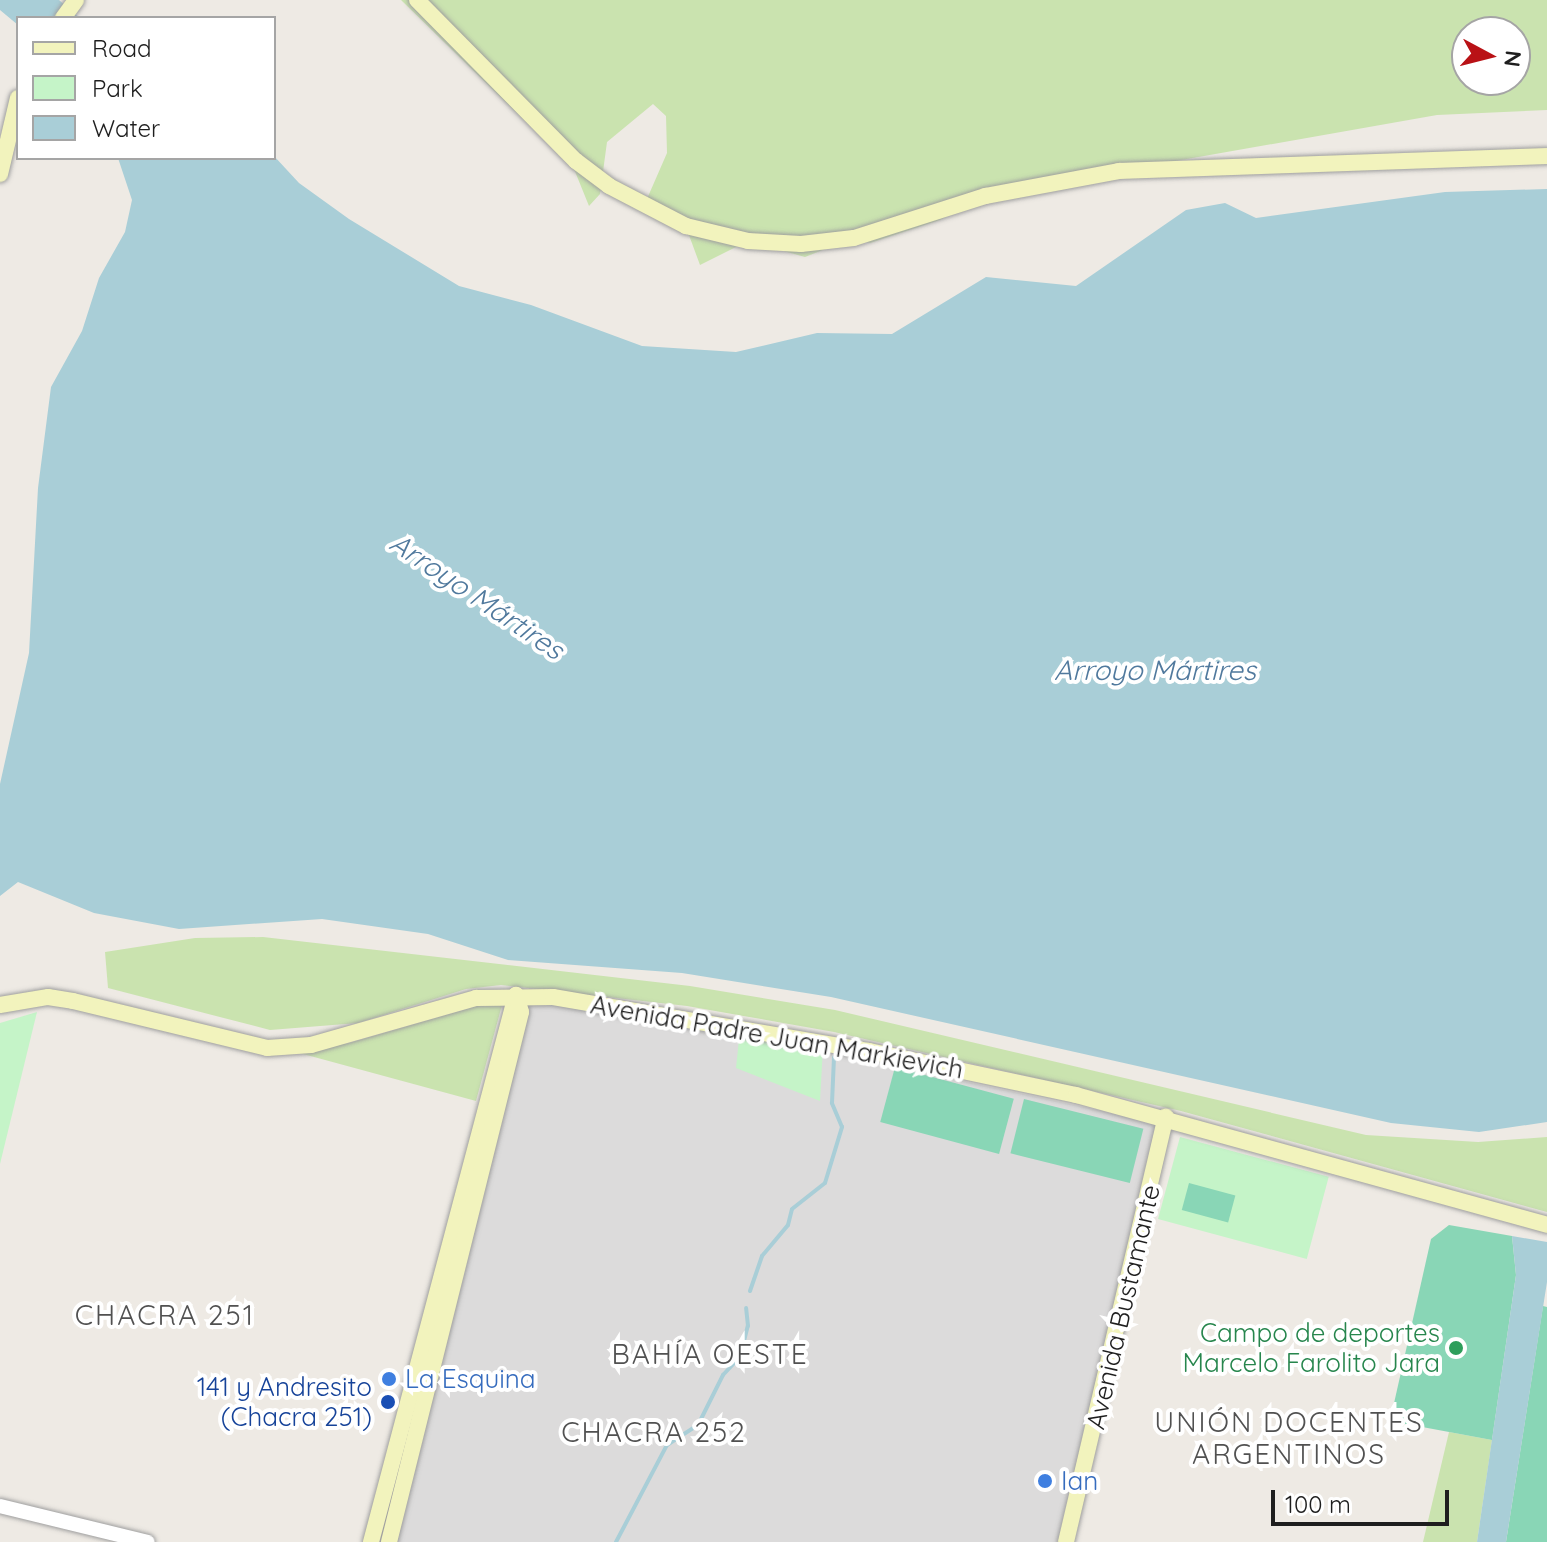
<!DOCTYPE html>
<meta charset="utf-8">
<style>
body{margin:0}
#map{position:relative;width:1547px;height:1542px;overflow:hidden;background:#eeeae4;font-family:Quicksand,sans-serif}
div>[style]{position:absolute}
.residential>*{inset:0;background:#dcdbdb}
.grass>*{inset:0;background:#cae3af}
.park>*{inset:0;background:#c5f4c8;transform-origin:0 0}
.pitch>*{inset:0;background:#89d6b6;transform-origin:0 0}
.water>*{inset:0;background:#a9ced7}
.stream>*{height:4px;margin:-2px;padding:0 2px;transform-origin:2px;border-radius:2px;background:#a9ced7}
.roads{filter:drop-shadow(0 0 2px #9f9f9f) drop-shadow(0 0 2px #9f9f9f)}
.tertiary>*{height:14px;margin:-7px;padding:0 7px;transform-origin:7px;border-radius:7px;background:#fff}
.secondary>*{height:16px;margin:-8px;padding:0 8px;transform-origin:8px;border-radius:8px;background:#f2f3bd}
.dots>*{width:22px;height:22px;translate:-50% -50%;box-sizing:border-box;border:4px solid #fff;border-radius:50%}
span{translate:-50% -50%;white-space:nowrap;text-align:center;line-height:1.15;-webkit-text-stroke:8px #fff;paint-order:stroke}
.street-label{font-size:26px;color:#1e1e1e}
.leisure-label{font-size:26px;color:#27864d}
.right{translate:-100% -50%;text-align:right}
.shop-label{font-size:26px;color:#366cbe}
.left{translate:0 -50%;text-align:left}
.transit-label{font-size:26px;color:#164399}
.water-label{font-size:28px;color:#50799d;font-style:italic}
.neighbourhood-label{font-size:28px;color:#515151;letter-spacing:2px}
.legend{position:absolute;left:16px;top:16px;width:260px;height:144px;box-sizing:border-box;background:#fff;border:2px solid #a5a5a5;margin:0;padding:10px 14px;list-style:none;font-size:24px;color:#1e1e1e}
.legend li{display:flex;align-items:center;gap:16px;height:40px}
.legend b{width:40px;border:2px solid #a5a5a5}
.north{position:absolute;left:1451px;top:16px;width:80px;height:80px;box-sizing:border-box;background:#fff;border:2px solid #a5a5a5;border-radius:50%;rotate:97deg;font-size:22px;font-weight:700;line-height:32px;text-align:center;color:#1e1e1e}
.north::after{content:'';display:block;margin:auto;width:28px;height:36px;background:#b91216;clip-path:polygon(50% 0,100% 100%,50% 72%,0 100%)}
.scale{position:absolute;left:1271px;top:1490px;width:178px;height:36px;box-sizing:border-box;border:4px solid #1e1e1e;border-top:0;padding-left:10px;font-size:24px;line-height:28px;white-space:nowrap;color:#1e1e1e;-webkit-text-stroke:6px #fff;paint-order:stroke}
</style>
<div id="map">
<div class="residential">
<div style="clip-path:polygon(529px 988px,1172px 1126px,1073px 1542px,386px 1542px)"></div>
</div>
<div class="grass">
<div style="clip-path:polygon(evenodd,401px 0,1547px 0,1547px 110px,1437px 115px,1119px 171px,986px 196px,940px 220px,870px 243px,853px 238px,805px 257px,748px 241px,700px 265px,686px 227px,643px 208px,667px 153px,666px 116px,653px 104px,607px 142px,600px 194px,589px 206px,574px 169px,401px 0,1467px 32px,1515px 32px,1515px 80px,1467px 80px,1467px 32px)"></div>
<div style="clip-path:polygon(263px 937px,690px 986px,835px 1010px,1366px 1135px,1478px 1142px,1547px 1137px,1547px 1212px,1181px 1111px,834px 1032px,687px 1006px,501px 985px,466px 989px,358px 1023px,270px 1030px,108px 988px,105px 952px,195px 938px)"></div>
<div style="clip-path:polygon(480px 1005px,502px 1005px,476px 1101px,292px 1051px,349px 1043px)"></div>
<div style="clip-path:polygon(1449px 1432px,1492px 1440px,1477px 1542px,1423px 1542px)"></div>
</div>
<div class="park">
<div style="clip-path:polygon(37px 1012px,0 1164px,0 1023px)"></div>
<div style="clip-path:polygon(740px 1030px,823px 1047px,820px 1101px,736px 1068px)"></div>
<div style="left:1180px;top:1137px;width:154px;height:85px;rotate:15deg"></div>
</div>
<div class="pitch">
<div style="left:895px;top:1067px;width:123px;height:57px;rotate:15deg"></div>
<div style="left:1024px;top:1099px;width:123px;height:56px;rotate:14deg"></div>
<div style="left:1189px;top:1183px;width:48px;height:28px;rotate:15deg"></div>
<div style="clip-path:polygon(1449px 1225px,1512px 1236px,1516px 1275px,1492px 1440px,1390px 1421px,1431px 1239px)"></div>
<div style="clip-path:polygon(1543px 1306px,1547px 1307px,1547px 1542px,1506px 1542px)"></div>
</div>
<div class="water">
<div style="clip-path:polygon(0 0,59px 0,80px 18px,18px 18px,18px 25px,0 10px)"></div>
<div style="clip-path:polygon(274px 156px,299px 183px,349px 219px,459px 286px,531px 305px,642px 346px,736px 352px,817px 333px,892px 334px,986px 277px,1076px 286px,1186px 210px,1225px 203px,1256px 218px,1445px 192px,1547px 189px,1547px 1122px,1479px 1132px,1391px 1123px,831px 997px,682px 973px,508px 960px,428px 934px,322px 919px,179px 929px,94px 913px,18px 882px,0 896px,0 784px,29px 653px,38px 488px,51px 387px,82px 331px,99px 278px,125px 232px,132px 200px,118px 158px)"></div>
<div style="clip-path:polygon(1512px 1236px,1547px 1242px,1547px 1282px,1506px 1542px,1477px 1542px,1516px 1275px)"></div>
</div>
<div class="stream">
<div style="left:750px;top:1291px;width:37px;rotate:-71deg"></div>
<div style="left:762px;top:1256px;width:40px;rotate:-50deg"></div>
<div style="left:788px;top:1225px;width:16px;rotate:-76deg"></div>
<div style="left:792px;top:1209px;width:42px;rotate:-38.2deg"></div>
<div style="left:825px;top:1183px;width:59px;rotate:-73.1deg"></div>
<div style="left:842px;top:1127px;width:26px;rotate:-113deg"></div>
<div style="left:832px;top:1103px;width:46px;rotate:-87.5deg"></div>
<div style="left:616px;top:1542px;width:110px;rotate:-62.3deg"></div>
<div style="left:667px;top:1445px;width:37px;rotate:-33deg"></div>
<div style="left:698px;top:1425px;width:56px;rotate:-63.4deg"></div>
<div style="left:723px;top:1375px;width:25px;rotate:-47deg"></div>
<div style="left:740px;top:1357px;width:32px;rotate:-76deg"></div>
<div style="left:748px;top:1326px;width:18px;rotate:-96deg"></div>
</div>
<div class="roads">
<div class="tertiary">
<div style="left:0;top:1506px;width:152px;rotate:13.7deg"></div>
</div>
<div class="secondary">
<div style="left:417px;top:0;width:226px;rotate:45.4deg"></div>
<div style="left:576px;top:161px;width:41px;rotate:37.1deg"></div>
<div style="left:609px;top:186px;width:87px;rotate:27.5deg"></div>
<div style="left:686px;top:226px;width:64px;rotate:13.6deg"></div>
<div style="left:748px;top:241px;width:53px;rotate:3.2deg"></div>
<div style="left:801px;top:244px;width:53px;rotate:-6.5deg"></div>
<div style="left:854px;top:238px;width:139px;rotate:-17.7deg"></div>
<div style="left:986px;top:196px;width:135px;rotate:-10.6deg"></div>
<div style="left:1119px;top:171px;width:428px;rotate:-2deg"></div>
<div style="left:63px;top:18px;width:22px;rotate:-54deg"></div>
<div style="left:0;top:174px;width:78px;rotate:-76.7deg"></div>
<div style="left:0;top:1005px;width:49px;rotate:-9.5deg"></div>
<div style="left:48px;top:997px;width:25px;rotate:9deg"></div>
<div style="left:73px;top:1001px;width:200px;rotate:13.6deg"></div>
<div style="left:267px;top:1048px;width:44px;rotate:-3.9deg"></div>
<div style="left:311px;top:1045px;width:172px;rotate:-15.9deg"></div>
<div style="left:476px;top:998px;width:77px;rotate:-0.7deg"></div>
<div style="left:553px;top:997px;width:321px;rotate:9.7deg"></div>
<div style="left:869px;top:1051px;width:212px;rotate:12deg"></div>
<div style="left:1076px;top:1095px;width:489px;rotate:15.4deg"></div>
<div style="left:371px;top:1542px;width:566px;rotate:-75.15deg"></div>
<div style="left:389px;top:1542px;width:546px;rotate:-76.01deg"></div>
<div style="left:521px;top:1012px;width:18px;rotate:-106deg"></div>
<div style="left:1066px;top:1542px;width:437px;rotate:-76.8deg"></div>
</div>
</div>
<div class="dots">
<div style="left:1456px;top:1348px;background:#2e9e5b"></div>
<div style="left:389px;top:1379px;background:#3f7fe0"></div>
<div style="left:388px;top:1402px;background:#1a4fb4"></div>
<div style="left:1045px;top:1481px;background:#3f7fe0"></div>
</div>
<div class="street-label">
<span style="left:777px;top:1037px;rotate:10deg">Avenida Padre Juan Markievich</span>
<span style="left:1123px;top:1307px;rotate:-77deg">Avenida Bustamante</span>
</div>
<div class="leisure-label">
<span class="right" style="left:1440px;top:1348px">Campo de deportes<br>Marcelo Farolito Jara</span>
</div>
<div class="shop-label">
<span class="left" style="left:405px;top:1379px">La Esquina</span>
<span class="left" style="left:1061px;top:1481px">Ian</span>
</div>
<div class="transit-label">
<span class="right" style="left:372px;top:1402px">141 y Andresito<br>(Chacra 251)</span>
</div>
<div class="water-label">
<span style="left:477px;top:596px;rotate:34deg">Arroyo Mártires</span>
<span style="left:1155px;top:670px">Arroyo Mártires</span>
</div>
<div class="neighbourhood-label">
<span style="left:165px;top:1315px">CHACRA 251</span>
<span style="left:710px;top:1354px">BAHÍA OESTE</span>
<span style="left:1289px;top:1438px">UNIÓN DOCENTES<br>ARGENTINOS</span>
<span style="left:654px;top:1432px">CHACRA 252</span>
</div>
<ul class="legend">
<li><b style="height:10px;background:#f2f3bd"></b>Road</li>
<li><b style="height:22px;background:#c5f4c8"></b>Park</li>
<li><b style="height:22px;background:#a9ced7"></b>Water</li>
</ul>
<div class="north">N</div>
<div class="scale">100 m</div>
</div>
